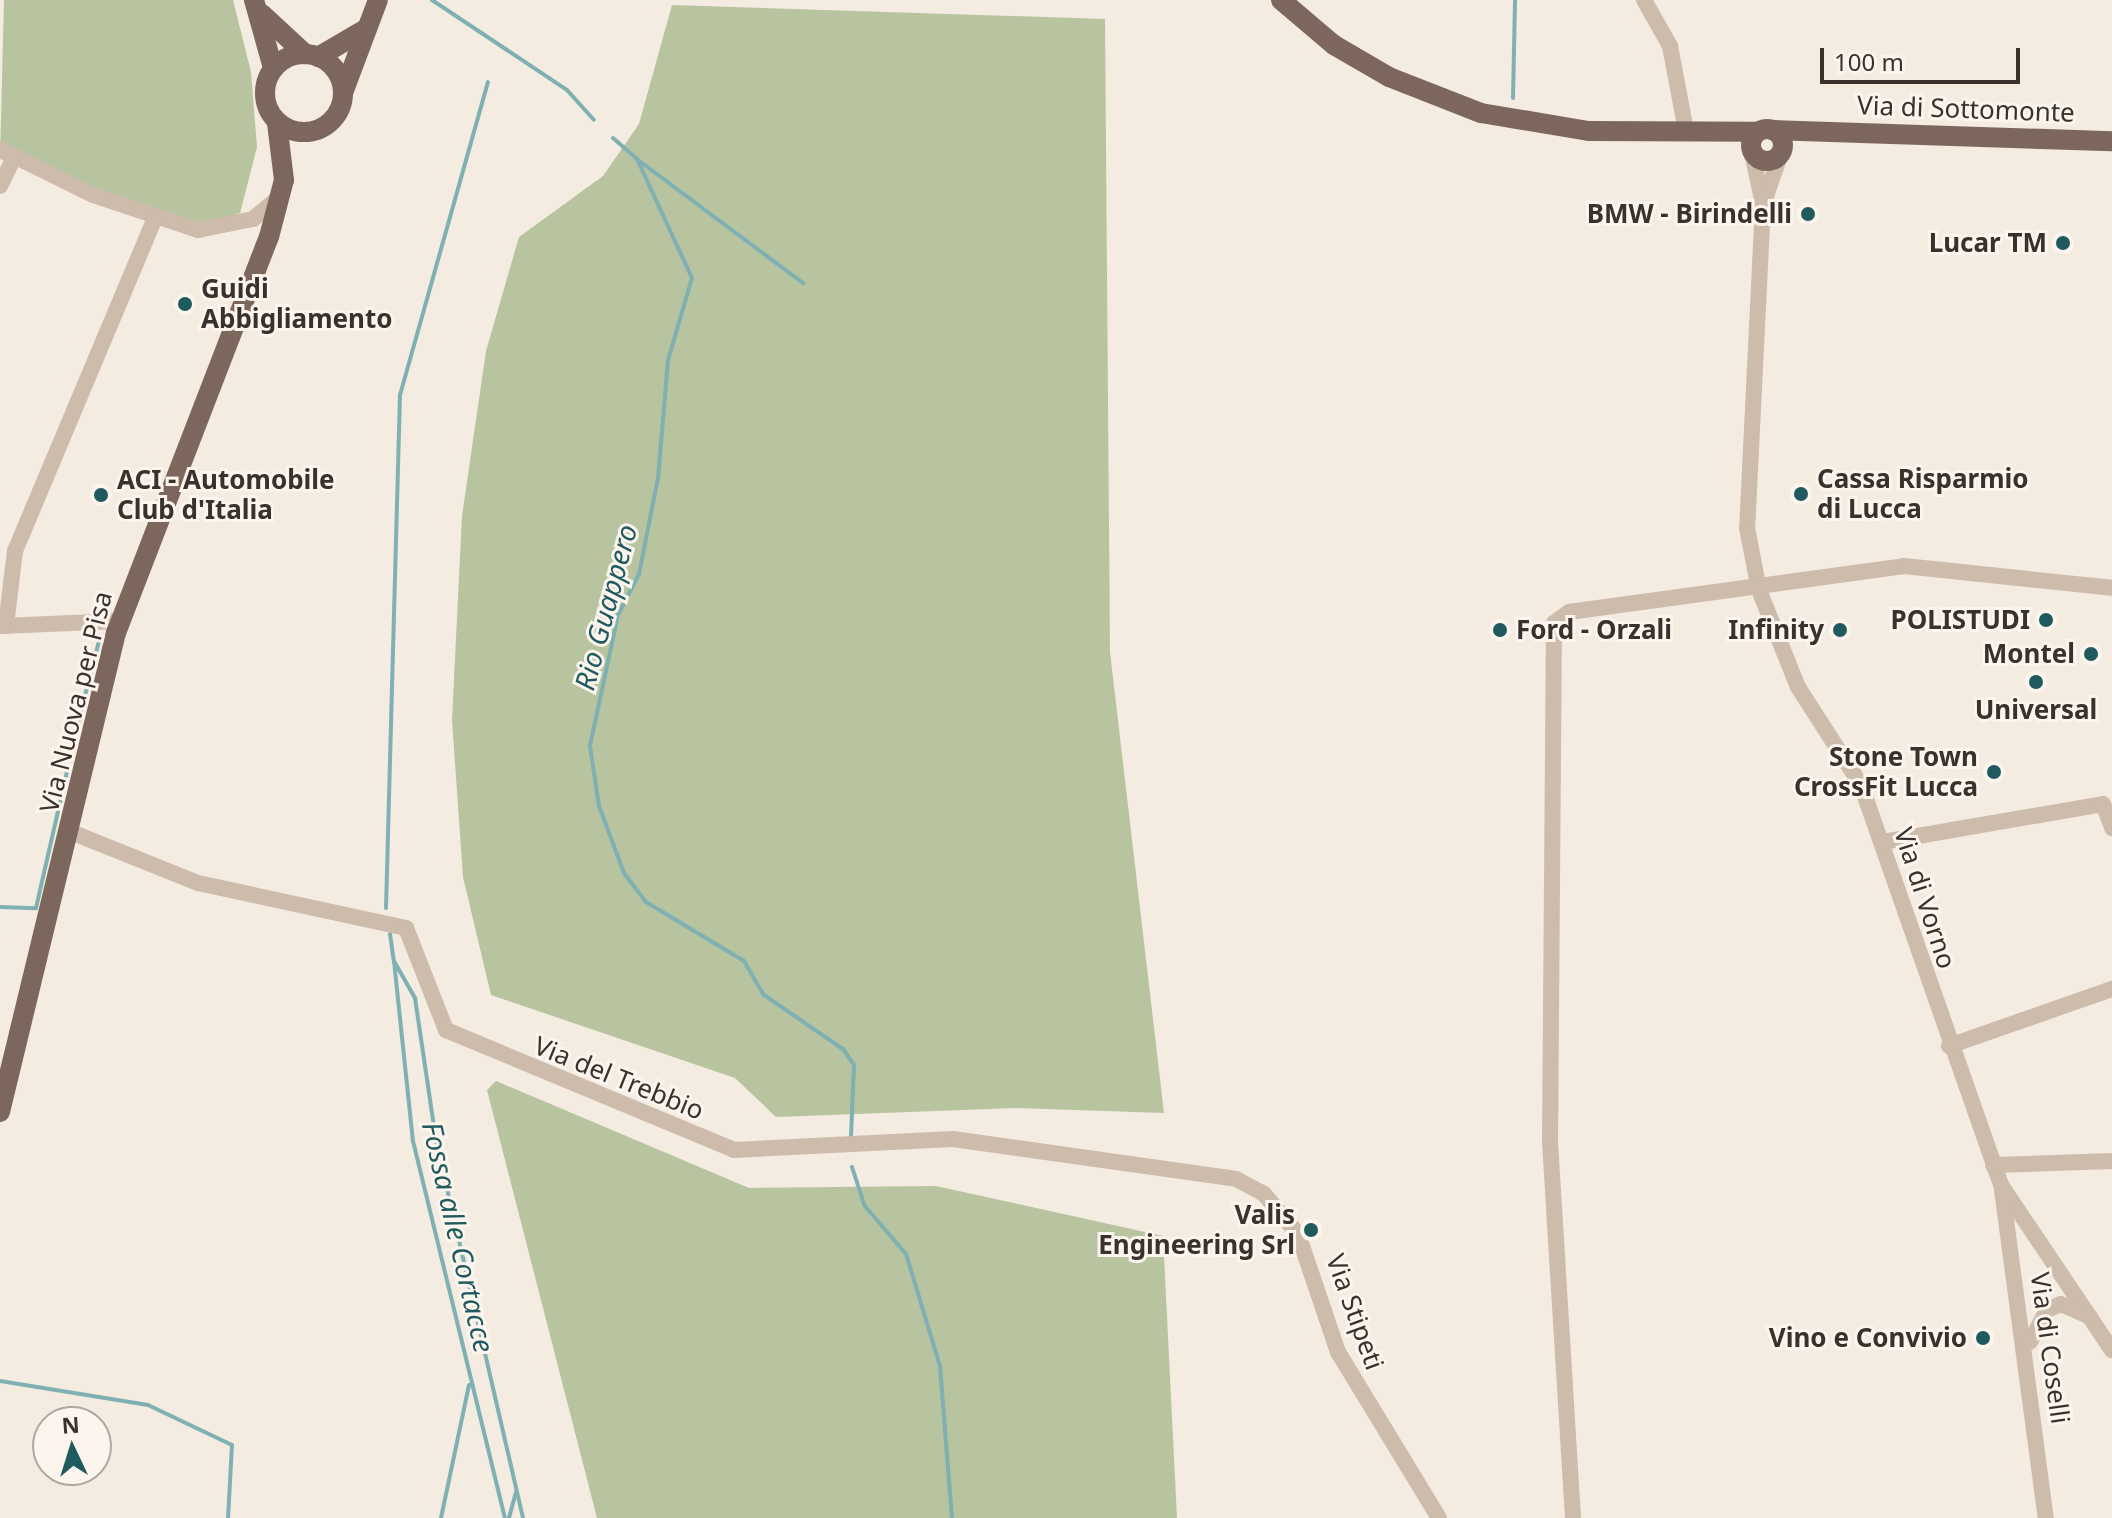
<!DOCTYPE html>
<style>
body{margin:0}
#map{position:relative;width:2112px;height:1518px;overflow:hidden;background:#f4ebe1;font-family:"Noto Sans",sans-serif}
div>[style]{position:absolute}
.green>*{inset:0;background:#b8c4a0}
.stream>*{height:4px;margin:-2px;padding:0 2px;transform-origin:2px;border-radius:2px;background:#7fb0b2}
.minor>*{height:16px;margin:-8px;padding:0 8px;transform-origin:8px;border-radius:8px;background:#cdbbac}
.major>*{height:20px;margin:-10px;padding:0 10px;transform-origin:10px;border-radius:10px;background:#7d675c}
.major>.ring{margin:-10px;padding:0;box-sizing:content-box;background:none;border:20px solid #7d675c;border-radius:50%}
.dots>*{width:22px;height:22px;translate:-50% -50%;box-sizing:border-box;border:4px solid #fbf5ee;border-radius:50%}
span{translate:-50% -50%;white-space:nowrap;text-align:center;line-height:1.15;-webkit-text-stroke:6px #fbf5ee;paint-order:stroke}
.street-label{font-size:26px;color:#3b302b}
.poi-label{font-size:26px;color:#3b302b;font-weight:700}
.right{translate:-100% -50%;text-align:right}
.left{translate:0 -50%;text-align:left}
.water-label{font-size:28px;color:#1f5a5e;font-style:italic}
.north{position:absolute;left:32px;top:1406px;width:80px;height:80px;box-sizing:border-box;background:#fbf5ee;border:2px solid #aea6a0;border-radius:50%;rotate:356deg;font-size:22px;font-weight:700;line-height:32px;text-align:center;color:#3b302b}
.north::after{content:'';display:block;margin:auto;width:28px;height:36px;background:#1f5a5e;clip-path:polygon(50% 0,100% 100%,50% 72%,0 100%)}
.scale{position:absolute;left:1820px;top:48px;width:200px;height:36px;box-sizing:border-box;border:4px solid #3b302b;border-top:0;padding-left:10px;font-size:24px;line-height:28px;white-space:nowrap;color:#3b302b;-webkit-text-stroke:6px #fbf5ee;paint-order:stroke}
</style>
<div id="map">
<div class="green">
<div style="clip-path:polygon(4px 0,233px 0,251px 72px,257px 147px,240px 213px,203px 225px,0 159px)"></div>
<div style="clip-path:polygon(672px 5px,1105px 19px,1110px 652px,1164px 1113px,1016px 1108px,776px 1117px,735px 1078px,491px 995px,463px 877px,452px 720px,462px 516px,486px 351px,519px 237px,603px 176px,639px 124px)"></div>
<div style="clip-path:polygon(496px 1081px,749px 1188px,936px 1186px,1163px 1236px,1177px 1518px,597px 1518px,487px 1090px)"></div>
</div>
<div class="stream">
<div style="left:432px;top:0;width:162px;rotate:33.7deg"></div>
<div style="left:567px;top:90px;width:40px;rotate:48deg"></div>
<div style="left:1513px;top:98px;width:98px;rotate:-88.8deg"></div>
<div style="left:613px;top:138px;width:32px;rotate:41deg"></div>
<div style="left:637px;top:159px;width:131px;rotate:65.2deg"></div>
<div style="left:692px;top:278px;width:85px;rotate:106.3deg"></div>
<div style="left:668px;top:360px;width:118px;rotate:94.8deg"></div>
<div style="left:658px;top:478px;width:98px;rotate:101.2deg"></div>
<div style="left:639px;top:574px;width:46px;rotate:117.1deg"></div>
<div style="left:618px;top:615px;width:134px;rotate:102.1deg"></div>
<div style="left:590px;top:746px;width:61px;rotate:81.5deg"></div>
<div style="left:599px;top:806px;width:72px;rotate:69.5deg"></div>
<div style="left:624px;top:873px;width:36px;rotate:53deg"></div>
<div style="left:646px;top:902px;width:114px;rotate:31deg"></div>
<div style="left:744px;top:961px;width:39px;rotate:60deg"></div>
<div style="left:764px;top:995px;width:96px;rotate:34.4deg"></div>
<div style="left:843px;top:1049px;width:19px;rotate:55deg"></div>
<div style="left:854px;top:1065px;width:73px;rotate:92.4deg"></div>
<div style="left:638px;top:160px;width:206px;rotate:36.7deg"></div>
<div style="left:71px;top:750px;width:117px;rotate:-75.6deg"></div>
<div style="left:0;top:907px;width:36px;rotate:2deg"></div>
<div style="left:36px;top:908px;width:139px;rotate:-77.2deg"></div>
<div style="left:386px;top:908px;width:513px;rotate:-88.44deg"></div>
<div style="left:400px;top:395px;width:325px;rotate:-74.3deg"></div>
<div style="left:390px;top:934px;width:27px;rotate:82deg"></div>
<div style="left:394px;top:961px;width:43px;rotate:60.4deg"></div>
<div style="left:415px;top:998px;width:145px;rotate:81.6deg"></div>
<div style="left:436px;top:1141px;width:387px;rotate:77deg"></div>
<div style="left:394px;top:961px;width:181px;rotate:84deg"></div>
<div style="left:413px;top:1141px;width:388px;rotate:76.3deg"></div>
<div style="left:852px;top:1167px;width:40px;rotate:72deg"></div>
<div style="left:864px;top:1205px;width:65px;rotate:49.4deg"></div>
<div style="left:906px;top:1254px;width:117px;rotate:73.1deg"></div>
<div style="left:940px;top:1366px;width:152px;rotate:85.5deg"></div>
<div style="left:0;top:1381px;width:150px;rotate:9.2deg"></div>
<div style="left:148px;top:1405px;width:93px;rotate:25.5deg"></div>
<div style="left:232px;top:1445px;width:73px;rotate:93.1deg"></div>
<div style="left:441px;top:1518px;width:136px;rotate:-78.1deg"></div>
<div style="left:509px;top:1518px;width:27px;rotate:-75deg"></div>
</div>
<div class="minor">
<div style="left:1644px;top:0;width:53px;rotate:60.5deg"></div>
<div style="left:1670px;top:46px;width:86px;rotate:79.3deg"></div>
<div style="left:0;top:149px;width:104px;rotate:26.3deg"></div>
<div style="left:93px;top:195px;width:111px;rotate:18.4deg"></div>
<div style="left:198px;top:230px;width:56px;rotate:-11.3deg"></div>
<div style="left:253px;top:219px;width:34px;rotate:-40deg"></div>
<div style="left:1752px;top:153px;width:52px;rotate:77.8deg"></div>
<div style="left:1763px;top:204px;width:324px;rotate:92.8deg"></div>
<div style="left:1747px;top:528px;width:63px;rotate:79deg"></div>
<div style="left:1759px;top:590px;width:105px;rotate:68.1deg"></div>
<div style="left:1798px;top:687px;width:117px;rotate:57.3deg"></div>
<div style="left:1861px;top:785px;width:424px;rotate:70.7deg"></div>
<div style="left:2001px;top:1185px;width:199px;rotate:56.1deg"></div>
<div style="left:0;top:186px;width:32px;rotate:-64deg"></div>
<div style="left:1764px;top:202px;width:52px;rotate:-70.9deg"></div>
<div style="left:0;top:626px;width:120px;rotate:-2.4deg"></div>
<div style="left:6px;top:626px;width:76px;rotate:-83.2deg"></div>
<div style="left:15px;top:551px;width:361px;rotate:-67.2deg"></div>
<div style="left:71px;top:832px;width:137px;rotate:21.9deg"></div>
<div style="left:198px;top:883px;width:213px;rotate:12.2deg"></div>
<div style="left:406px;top:928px;width:110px;rotate:68.6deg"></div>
<div style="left:446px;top:1030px;width:312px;rotate:22.6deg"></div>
<div style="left:734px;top:1150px;width:219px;rotate:-2.9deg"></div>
<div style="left:953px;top:1139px;width:286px;rotate:8deg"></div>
<div style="left:1236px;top:1179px;width:32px;rotate:28deg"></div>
<div style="left:1264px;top:1194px;width:52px;rotate:49.6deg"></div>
<div style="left:1298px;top:1234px;width:125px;rotate:71.3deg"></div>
<div style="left:1338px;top:1352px;width:194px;rotate:58.7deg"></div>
<div style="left:1883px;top:842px;width:223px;rotate:-9.8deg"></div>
<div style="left:2103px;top:804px;width:26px;rotate:69deg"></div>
<div style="left:1949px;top:1046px;width:173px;rotate:-19.3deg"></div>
<div style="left:1993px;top:1165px;width:119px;rotate:-1.9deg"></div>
<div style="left:2002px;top:1190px;width:331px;rotate:82.4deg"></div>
<div style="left:2030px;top:1342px;width:36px;rotate:-62deg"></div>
<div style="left:2047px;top:1310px;width:15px;rotate:-23deg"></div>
<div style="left:2061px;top:1304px;width:32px;rotate:24deg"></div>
<div style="left:1573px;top:1518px;width:376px;rotate:-93.5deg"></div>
<div style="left:1550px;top:1143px;width:520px;rotate:-89.56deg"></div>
<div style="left:1554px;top:623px;width:19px;rotate:-36deg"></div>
<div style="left:1569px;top:612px;width:338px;rotate:-7.8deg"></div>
<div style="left:1904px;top:566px;width:209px;rotate:6deg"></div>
</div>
<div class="major">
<div style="left:254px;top:0;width:71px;rotate:74.4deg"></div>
<div style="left:1281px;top:0;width:70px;rotate:40.3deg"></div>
<div style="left:1334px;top:45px;width:64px;rotate:30.2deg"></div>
<div style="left:1389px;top:77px;width:99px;rotate:21.4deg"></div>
<div style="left:1481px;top:113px;width:109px;rotate:9.5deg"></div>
<div style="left:1589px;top:131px;width:167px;rotate:0.3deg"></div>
<div style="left:262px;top:14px;width:59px;rotate:42.9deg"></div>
<div class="ring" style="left:265px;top:54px;width:58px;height:58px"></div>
<div style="left:318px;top:57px;width:56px;rotate:-30.3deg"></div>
<div style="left:343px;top:93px;width:99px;rotate:-69.4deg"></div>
<div class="ring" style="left:1751px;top:129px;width:12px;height:12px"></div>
<div style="left:1772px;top:130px;width:340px;rotate:1.9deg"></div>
<div style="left:0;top:1112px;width:493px;rotate:-76.4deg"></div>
<div style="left:116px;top:633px;width:425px;rotate:-68.9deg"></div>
<div style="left:269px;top:237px;width:59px;rotate:-75.3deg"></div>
<div style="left:284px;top:180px;width:57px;rotate:-97deg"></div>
</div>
<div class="dots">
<div style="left:1808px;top:214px;background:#1f5a5e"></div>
<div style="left:2063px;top:243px;background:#1f5a5e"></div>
<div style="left:185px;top:304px;background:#1f5a5e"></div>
<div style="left:1801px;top:494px;background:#1f5a5e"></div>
<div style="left:101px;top:495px;background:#1f5a5e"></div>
<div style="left:2046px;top:620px;background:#1f5a5e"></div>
<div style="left:1500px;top:630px;background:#1f5a5e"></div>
<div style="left:1840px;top:630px;background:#1f5a5e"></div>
<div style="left:2091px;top:654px;background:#1f5a5e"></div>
<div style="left:2036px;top:682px;background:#1f5a5e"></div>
<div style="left:1994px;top:772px;background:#1f5a5e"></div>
<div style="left:1311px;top:1230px;background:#1f5a5e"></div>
<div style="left:1983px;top:1338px;background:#1f5a5e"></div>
</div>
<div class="street-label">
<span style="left:1966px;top:109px;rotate:2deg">Via di Sottomonte</span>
<span style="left:76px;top:702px;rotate:-76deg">Via Nuova per Pisa</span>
<span style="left:1925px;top:898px;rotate:72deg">Via di Vorno</span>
<span style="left:619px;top:1078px;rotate:22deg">Via del Trebbio</span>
<span style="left:1355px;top:1312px;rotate:70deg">Via Stipeti</span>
<span style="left:2050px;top:1348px;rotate:82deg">Via di Coselli</span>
</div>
<div class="poi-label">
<span class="right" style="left:1792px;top:214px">BMW - Birindelli</span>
<span class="right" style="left:2047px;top:243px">Lucar TM</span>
<span class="left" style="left:201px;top:304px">Guidi<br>Abbigliamento</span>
<span class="left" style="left:1817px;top:494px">Cassa Risparmio<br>di Lucca</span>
<span class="left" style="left:117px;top:495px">ACI - Automobile<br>Club d'Italia</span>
<span class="right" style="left:2030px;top:620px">POLISTUDI</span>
<span class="left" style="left:1516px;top:630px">Ford - Orzali</span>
<span class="right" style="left:1824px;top:630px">Infinity</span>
<span class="right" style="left:2075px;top:654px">Montel</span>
<span style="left:2036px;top:710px">Universal</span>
<span class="right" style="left:1978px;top:772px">Stone Town<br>CrossFit Lucca</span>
<span class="right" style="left:1295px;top:1230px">Valis<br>Engineering Srl</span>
<span class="right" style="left:1967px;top:1338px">Vino e Convivio</span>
</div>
<div class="water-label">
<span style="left:605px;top:607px;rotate:-75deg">Rio Guappero</span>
<span style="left:459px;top:1237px;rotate:77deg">Fossa alle Cortacce</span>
</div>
<div class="north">N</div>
<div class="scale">100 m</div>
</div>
